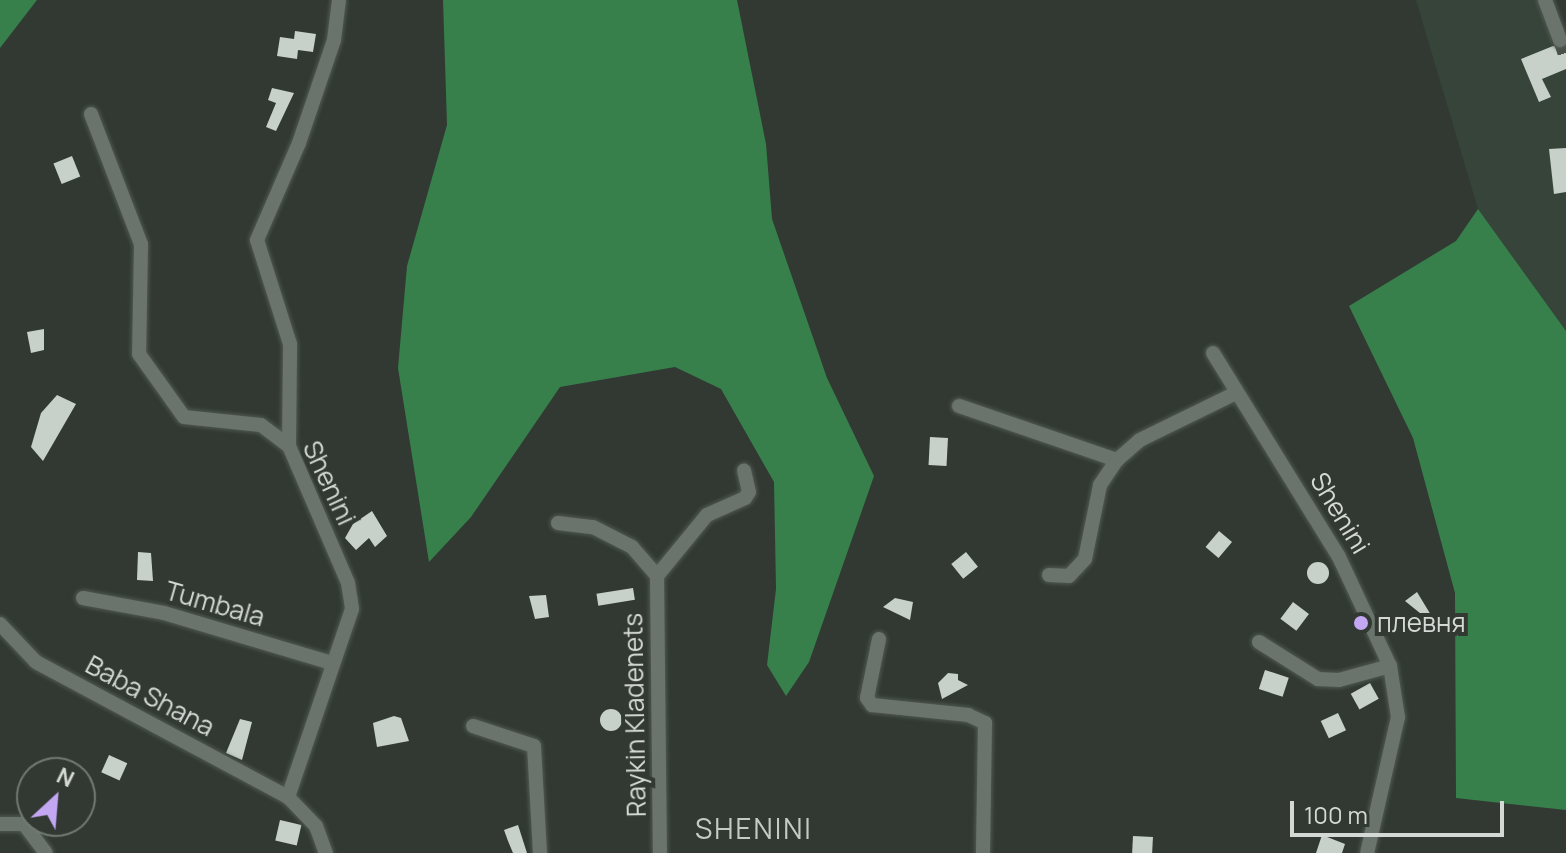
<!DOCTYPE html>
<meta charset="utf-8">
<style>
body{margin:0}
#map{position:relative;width:1566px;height:853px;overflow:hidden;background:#313932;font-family:Manrope,sans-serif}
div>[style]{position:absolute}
.built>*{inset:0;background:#364439}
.forest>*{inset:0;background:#37804c}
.building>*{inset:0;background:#c7d1c9;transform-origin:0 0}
.round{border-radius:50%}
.minor-tunnel>*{height:14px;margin-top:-7px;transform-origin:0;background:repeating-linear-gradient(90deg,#49514a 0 14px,transparent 0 21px)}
.roads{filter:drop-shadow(0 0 2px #515852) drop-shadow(0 0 2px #515852)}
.minor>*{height:14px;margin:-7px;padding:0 7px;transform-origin:7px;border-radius:7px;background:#6b746c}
.dots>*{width:22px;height:22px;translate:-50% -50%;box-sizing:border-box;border:4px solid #313932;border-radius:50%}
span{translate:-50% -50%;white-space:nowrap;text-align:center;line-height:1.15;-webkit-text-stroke:8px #313932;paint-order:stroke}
.street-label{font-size:26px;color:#d4d9d5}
.poi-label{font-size:26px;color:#d4d9d5}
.left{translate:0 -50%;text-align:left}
.neighbourhood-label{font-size:28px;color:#c3ccc4;letter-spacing:2px}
.north{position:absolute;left:16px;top:757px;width:80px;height:80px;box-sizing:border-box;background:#313932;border:2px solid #727973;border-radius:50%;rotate:26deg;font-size:22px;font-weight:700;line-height:32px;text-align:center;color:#d4d9d5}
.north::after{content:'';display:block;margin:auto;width:28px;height:36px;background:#c3a7f2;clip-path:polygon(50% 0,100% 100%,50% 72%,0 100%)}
.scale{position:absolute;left:1290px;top:801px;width:214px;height:36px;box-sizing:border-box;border:4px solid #d4d9d5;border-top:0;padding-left:10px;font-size:24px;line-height:28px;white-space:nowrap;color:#d4d9d5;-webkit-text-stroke:6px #313932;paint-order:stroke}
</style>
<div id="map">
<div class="built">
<div style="clip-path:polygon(1416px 0,1544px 0,1566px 44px,1566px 331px,1478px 209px)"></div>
</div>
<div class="forest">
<div style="clip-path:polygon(0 0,37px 0,0 48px)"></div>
<div style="clip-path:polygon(443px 0,737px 0,766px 144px,772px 219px,827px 378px,874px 476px,809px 662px,786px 696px,767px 665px,776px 589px,774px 482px,721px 389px,675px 367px,560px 387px,471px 517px,429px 562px,398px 368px,407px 266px,447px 125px)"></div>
<div style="clip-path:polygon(1478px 209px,1566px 331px,1566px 810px,1456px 798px,1455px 593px,1413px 438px,1349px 306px,1456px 241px)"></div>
</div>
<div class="building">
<div style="clip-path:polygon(295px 31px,316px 34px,313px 52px,298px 50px,297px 59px,277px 56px,280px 37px,294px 39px)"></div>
<div style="clip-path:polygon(1553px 46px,1566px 48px,1566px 69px,1542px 79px,1551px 97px,1539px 102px,1521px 59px)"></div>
<div style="clip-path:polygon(272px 88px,294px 93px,276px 131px,266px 127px,276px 103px,268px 100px)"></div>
<div style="clip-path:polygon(1566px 148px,1566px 192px,1554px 194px,1549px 149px)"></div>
<div style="left:72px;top:156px;width:22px;height:20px;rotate:68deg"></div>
<div style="clip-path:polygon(44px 329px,44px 350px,31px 353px,27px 332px)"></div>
<div style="clip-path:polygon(57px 395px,76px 404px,43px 461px,31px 447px,41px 413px)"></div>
<div style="left:930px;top:437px;width:18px;height:28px;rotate:3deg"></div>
<div style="clip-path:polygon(372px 511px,387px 536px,375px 547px,369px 538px,356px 550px,345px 538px,353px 524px)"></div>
<div style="left:1219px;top:531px;width:17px;height:21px;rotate:40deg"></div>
<div style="clip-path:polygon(138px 552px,151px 553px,153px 581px,137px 580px)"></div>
<div style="left:966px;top:552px;width:19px;height:19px;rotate:51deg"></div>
<div class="round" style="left:1307px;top:562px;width:22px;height:22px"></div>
<div style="left:633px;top:588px;width:12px;height:37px;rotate:81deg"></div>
<div style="clip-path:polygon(1417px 592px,1437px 625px,1436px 626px,1405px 601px)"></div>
<div style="clip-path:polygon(546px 595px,549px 617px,535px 619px,529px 596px)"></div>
<div style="clip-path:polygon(895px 598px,913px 602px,910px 620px,883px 607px)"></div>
<div style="left:1293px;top:602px;width:20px;height:21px;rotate:37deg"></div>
<div style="left:1265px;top:670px;width:25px;height:20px;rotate:18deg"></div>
<div style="clip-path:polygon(948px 673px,958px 674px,958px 680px,968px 685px,942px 699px,938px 683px)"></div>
<div style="left:1370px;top:683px;width:18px;height:22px;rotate:61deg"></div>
<div class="round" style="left:600px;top:709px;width:22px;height:22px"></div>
<div style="left:1338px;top:713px;width:19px;height:19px;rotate:65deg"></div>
<div style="clip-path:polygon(394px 716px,401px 718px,409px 741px,377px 747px,373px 723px)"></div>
<div style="clip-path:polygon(240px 719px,252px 722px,242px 760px,226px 753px)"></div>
<div style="left:109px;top:755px;width:20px;height:19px;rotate:24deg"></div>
<div style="left:280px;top:820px;width:22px;height:21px;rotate:13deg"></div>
<div style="clip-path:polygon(518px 825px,527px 853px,513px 853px,508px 841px,504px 830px)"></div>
<div style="clip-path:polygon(1322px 835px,1345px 844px,1342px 853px,1316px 853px)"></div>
<div style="left:1133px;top:836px;width:20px;height:17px;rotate:3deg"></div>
</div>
<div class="minor-tunnel">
<div style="left:1560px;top:40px;width:18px;rotate:71deg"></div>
</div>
<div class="roads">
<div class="minor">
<div style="left:1545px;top:0;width:43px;rotate:69.4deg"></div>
<div style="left:91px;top:114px;width:139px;rotate:69deg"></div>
<div style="left:141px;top:244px;width:110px;rotate:91deg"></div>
<div style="left:139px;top:354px;width:77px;rotate:54.5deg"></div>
<div style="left:184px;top:417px;width:77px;rotate:5.9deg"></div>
<div style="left:261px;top:425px;width:35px;rotate:37deg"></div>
<div style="left:289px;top:446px;width:149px;rotate:66.7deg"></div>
<div style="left:348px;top:583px;width:26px;rotate:81deg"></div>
<div style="left:352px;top:609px;width:199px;rotate:108.8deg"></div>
<div style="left:288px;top:797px;width:40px;rotate:46deg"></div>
<div style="left:316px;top:826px;width:29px;rotate:70deg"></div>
<div style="left:1213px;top:353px;width:238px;rotate:58.3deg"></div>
<div style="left:1338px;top:555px;width:123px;rotate:64.9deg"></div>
<div style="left:1390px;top:666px;width:52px;rotate:81.1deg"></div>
<div style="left:1398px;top:717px;width:139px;rotate:102.8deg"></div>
<div style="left:959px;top:406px;width:167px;rotate:18.9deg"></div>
<div style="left:289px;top:446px;width:102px;rotate:-89.4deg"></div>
<div style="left:290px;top:344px;width:109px;rotate:-107.6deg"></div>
<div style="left:257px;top:240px;width:106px;rotate:-66.6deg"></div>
<div style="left:299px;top:143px;width:109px;rotate:-71.2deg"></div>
<div style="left:334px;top:40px;width:40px;rotate:-82.9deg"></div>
<div style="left:558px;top:523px;width:35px;rotate:7deg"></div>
<div style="left:593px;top:527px;width:44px;rotate:27.1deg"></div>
<div style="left:632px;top:547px;width:38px;rotate:49deg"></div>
<div style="left:1049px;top:575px;width:20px;rotate:3deg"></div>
<div style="left:1069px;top:576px;width:23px;rotate:-47deg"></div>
<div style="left:1085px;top:559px;width:76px;rotate:-78.5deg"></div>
<div style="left:1100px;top:485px;width:30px;rotate:-56deg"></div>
<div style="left:1117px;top:460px;width:30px;rotate:-41deg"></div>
<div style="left:1140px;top:440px;width:105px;rotate:-26.1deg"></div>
<div style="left:657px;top:576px;width:277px;rotate:89.4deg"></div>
<div style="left:657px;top:576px;width:79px;rotate:-50.7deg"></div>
<div style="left:707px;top:515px;width:42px;rotate:-24.1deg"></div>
<div style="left:745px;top:498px;width:7px;rotate:-56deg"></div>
<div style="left:749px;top:492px;width:22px;rotate:-103deg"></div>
<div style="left:83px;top:598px;width:82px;rotate:10.5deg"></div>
<div style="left:164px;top:613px;width:175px;rotate:16.6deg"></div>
<div style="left:0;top:624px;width:52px;rotate:46.5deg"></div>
<div style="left:36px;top:662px;width:286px;rotate:28.2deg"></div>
<div style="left:879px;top:639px;width:60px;rotate:101.5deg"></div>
<div style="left:867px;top:698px;width:9px;rotate:54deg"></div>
<div style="left:872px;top:705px;width:97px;rotate:5.9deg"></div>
<div style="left:968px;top:715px;width:19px;rotate:25deg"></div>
<div style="left:985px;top:723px;width:130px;rotate:90.9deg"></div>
<div style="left:1259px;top:642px;width:70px;rotate:32.1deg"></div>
<div style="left:1318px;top:679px;width:21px;rotate:3deg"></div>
<div style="left:1339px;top:680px;width:53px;rotate:-15.4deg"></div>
<div style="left:473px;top:726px;width:64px;rotate:18.2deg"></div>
<div style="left:534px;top:746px;width:107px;rotate:86.8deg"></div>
<div style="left:0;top:824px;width:24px"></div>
<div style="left:24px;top:824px;width:36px;rotate:53deg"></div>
</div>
</div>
<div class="dots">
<div style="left:1361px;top:623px;background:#c3a7f2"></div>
</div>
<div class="street-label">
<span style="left:329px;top:483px;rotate:65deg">Shenini</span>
<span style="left:1340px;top:513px;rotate:59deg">Shenini</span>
<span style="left:215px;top:604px;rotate:16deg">Tumbala</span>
<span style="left:150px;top:696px;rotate:28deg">Baba Shana</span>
<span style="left:635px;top:715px;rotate:-91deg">Raykin Kladenets</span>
</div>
<div class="poi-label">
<span class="left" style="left:1377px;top:623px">плевня</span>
</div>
<div class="neighbourhood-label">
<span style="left:754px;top:828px">SHENINI</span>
</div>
<div class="north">N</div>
<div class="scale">100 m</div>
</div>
